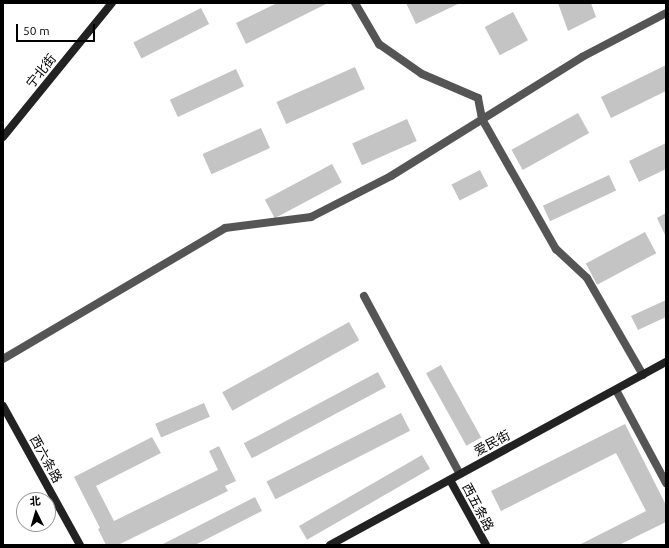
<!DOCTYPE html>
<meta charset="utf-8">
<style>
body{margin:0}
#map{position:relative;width:669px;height:548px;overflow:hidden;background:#fff;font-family:Ubuntu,"Noto Sans SC",sans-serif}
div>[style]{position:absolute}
.building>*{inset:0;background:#c4c4c4;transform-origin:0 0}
.street>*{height:8px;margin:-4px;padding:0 4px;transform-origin:4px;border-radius:4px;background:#555}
.secondary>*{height:8px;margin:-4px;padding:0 4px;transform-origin:4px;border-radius:4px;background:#222}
span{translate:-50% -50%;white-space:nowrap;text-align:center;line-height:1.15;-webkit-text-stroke:3px #fff;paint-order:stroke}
.street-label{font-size:13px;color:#000}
.frame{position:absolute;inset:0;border:4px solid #000;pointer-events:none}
.north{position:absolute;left:16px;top:492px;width:40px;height:40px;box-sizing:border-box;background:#fff;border:1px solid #999;border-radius:50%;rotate:355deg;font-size:11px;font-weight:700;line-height:16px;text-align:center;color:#000}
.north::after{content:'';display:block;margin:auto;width:14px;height:18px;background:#000;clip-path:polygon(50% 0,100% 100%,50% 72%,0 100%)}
.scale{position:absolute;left:16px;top:24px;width:79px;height:18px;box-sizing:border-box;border:2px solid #000;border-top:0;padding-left:5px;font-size:12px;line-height:14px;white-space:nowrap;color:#000;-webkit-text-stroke:3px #fff;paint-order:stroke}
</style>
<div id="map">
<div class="building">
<div style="clip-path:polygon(277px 3px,328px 3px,246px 44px,236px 23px)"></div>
<div style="clip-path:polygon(406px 3px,460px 3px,416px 24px)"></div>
<div style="clip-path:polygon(558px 3px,591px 3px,596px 17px,568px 31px)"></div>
<div style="left:201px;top:8px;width:18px;height:76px;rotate:63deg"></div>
<div style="left:513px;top:12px;width:32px;height:32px;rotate:62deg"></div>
<div style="clip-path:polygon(666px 65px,666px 91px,611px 118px,601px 97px)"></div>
<div style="left:355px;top:67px;width:24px;height:86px;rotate:66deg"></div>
<div style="left:236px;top:69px;width:19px;height:73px;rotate:65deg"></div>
<div style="left:578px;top:113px;width:23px;height:76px;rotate:61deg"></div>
<div style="left:407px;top:119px;width:24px;height:60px;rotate:66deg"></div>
<div style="left:261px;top:128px;width:22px;height:64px;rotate:66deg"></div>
<div style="clip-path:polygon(666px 143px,666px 169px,639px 182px,629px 161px)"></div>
<div style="left:332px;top:164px;width:21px;height:76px;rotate:62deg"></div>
<div style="left:480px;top:170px;width:18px;height:32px;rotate:63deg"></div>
<div style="left:609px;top:175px;width:17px;height:73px;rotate:65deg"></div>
<div style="clip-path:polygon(666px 213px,666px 237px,657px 218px)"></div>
<div style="left:645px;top:232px;width:24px;height:67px;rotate:62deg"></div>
<div style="clip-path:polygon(666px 300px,666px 317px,638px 330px,631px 316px)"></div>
<div style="left:349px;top:322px;width:21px;height:145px;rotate:61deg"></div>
<div style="left:441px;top:365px;width:83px;height:17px;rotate:61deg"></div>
<div style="left:378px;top:372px;width:17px;height:152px;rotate:62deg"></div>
<div style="left:204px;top:403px;width:15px;height:53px;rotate:67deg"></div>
<div style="left:401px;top:413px;width:20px;height:151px;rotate:63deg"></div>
<div style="clip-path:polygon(625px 424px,666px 505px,666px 522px,619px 545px,579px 545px,646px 511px,616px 453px,501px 511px,491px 491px)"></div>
<div style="clip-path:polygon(152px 437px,161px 453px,96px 486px,114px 521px,218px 470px,209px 451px,219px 446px,236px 481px,225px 486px,228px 491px,118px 545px,106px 545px,98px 529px,100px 528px,74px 477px)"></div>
<div style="left:422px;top:455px;width:16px;height:142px;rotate:60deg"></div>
<div style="clip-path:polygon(255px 497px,262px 511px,195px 545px,161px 545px)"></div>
</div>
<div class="street">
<div style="left:355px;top:3px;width:48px;rotate:59.7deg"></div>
<div style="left:379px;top:44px;width:52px;rotate:34.9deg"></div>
<div style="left:422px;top:74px;width:61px;rotate:23.2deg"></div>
<div style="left:478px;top:98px;width:21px;rotate:79deg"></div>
<div style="left:482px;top:119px;width:150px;rotate:60.4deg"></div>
<div style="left:556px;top:249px;width:42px;rotate:43.1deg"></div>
<div style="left:587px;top:278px;width:112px;rotate:60deg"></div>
<div style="left:364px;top:296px;width:202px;rotate:61.7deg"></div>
<div style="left:3px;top:359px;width:258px;rotate:-30.5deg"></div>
<div style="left:225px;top:228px;width:87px;rotate:-7.3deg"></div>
<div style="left:311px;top:217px;width:90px;rotate:-27.1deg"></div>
<div style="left:391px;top:176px;width:225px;rotate:-31.9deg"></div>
<div style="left:582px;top:57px;width:95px;rotate:-27.6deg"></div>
<div style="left:616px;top:390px;width:106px;rotate:61.7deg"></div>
</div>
<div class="secondary">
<div style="left:3px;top:137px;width:173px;rotate:-50.9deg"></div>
<div style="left:3px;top:406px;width:159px;rotate:61deg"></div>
<div style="left:450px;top:480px;width:74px;rotate:61deg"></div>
<div style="left:330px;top:545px;width:383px;rotate:-28.6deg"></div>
</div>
<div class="street-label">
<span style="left:41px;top:71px;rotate:-51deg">宁北街</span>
<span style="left:492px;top:443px;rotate:-28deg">爱民街</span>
<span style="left:46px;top:459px;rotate:61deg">西六条路</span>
<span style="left:478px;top:507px;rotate:62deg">西五条路</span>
</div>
<div class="frame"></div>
<div class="north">北</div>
<div class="scale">50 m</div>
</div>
